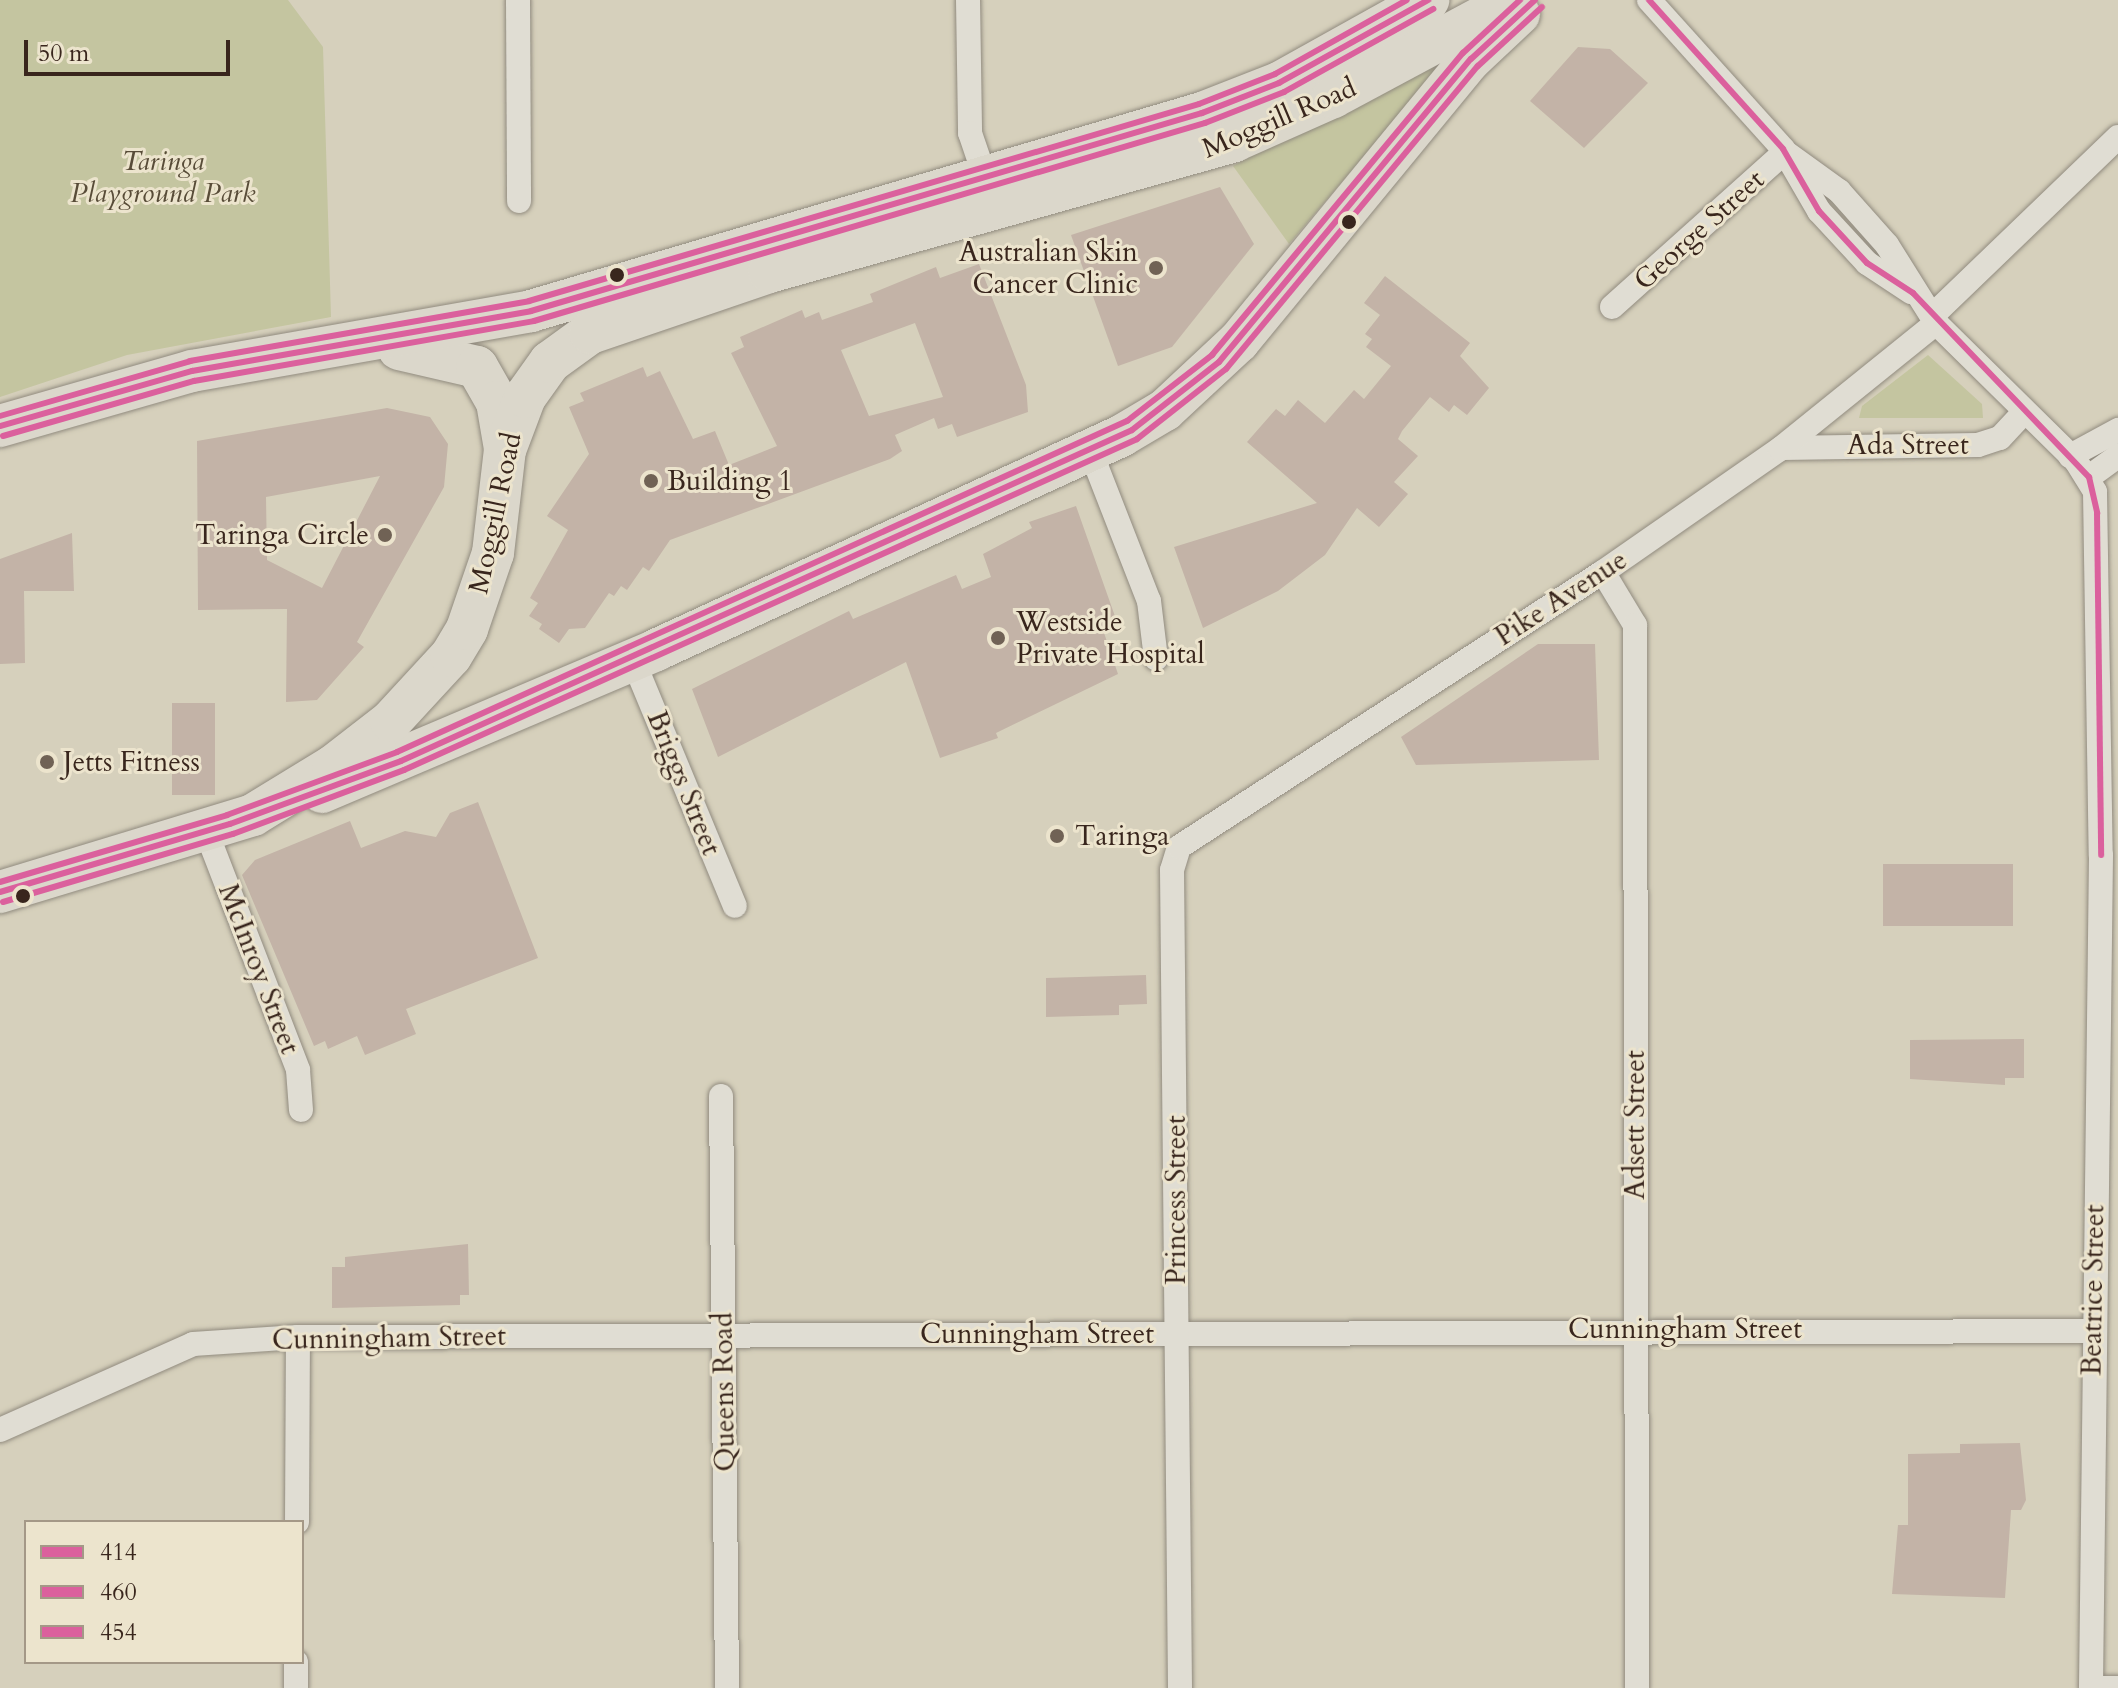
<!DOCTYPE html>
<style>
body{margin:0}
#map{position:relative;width:2118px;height:1688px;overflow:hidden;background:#d6d0bc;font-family:Cardo,serif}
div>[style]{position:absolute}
.green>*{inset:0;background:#c4c5a0}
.building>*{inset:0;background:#c3b3a7;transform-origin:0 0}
.roads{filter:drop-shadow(0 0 2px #918b7f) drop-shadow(0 0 2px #918b7f)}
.minor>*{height:24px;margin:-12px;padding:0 12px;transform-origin:12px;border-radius:12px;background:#e0ddd3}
.trunk>*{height:42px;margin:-21px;padding:0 21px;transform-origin:21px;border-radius:21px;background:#dbd7cb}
.bus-1>*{height:6px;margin:-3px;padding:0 3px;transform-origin:3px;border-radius:3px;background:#db609d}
.bus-2>*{height:6px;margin:-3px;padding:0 3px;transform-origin:3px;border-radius:3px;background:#db609d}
.bus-3>*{height:6px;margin:-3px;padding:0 3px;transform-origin:3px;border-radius:3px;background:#db609d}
.dots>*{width:22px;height:22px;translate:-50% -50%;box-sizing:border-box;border:4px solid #ece4cd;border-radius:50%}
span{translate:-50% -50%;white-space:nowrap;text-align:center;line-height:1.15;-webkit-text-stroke:6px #ece4cd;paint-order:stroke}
.street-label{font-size:28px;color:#39261d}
.park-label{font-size:28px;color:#584c38;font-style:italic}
.poi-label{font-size:28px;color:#39261d}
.right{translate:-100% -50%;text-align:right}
.left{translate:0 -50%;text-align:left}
.legend{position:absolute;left:24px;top:1520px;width:280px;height:144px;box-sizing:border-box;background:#ece4cd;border:2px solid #a49887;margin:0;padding:10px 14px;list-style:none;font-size:24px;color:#39261d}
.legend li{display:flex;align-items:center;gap:16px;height:40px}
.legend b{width:40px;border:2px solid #a49887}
.scale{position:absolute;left:24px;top:40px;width:206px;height:36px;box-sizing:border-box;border:4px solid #39261d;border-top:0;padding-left:10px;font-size:24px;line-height:28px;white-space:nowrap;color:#39261d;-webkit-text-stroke:6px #ece4cd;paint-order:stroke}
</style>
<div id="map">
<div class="green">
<div style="clip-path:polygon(0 0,288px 0,323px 47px,331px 317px,127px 355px,0 397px)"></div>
<div style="clip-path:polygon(1453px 46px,1455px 49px,1289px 244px,1233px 166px)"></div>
<div style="clip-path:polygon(1928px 355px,1982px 404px,1983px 418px,1859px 418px,1862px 406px)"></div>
</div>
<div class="building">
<div style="clip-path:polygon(1578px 47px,1610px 49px,1648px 83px,1584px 148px,1530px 101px)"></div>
<div style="clip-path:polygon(1220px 187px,1254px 244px,1172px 347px,1118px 366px,1071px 235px)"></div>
<div style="clip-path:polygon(evenodd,979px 264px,1026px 385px,1028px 412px,957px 437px,952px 424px,938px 429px,934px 418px,895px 435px,902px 451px,890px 459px,670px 540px,649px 571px,643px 567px,627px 590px,621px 586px,614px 596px,609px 593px,585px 628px,569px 629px,559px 643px,539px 629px,542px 624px,529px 616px,538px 603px,530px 598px,568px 530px,547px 516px,589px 454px,569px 407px,584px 401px,580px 393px,643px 367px,647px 377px,660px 371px,693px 439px,715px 431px,729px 465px,777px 446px,731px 353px,744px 347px,740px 337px,802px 310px,805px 318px,819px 312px,822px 320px,873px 302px,870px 294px,936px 267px,940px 278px,979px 264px,915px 323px,943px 397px,869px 416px,841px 350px,915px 323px)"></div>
<div style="clip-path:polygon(1385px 276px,1470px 343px,1460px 356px,1489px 388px,1467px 415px,1454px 405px,1449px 412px,1430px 397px,1402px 431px,1398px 439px,1418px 456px,1394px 482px,1408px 494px,1379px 527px,1357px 508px,1325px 555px,1278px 591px,1203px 628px,1174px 547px,1317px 503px,1247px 442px,1276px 409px,1285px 416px,1298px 400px,1325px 423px,1354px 390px,1364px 399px,1391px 366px,1366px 347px,1372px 339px,1365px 334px,1380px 315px,1364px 303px)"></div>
<div style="clip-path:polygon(evenodd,387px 408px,430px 417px,448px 444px,444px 487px,357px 642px,364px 647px,317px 700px,286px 702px,287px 609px,198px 610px,197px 441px,387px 408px,380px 476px,322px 588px,267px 560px,266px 497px,380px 476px)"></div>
<div style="clip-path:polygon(1076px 506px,1117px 622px,1102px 627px,1118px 674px,996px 733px,998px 738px,940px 758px,906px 662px,718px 757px,692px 689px,849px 611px,853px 619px,956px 575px,962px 589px,991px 577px,983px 554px,1032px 528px,1029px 522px)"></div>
<div style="clip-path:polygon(72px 533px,74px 591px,24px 591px,25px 663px,0 664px,0 559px)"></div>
<div style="clip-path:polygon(1538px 644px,1595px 644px,1599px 760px,1416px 765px,1401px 737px)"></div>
<div style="left:172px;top:703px;width:43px;height:92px"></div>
<div style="clip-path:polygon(478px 802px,538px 958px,406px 1009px,416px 1034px,365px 1055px,357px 1036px,328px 1049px,325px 1041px,314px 1046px,242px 875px,255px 860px,350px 821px,361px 848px,405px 831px,436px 837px,450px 813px)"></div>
<div style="left:1883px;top:864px;width:130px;height:62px"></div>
<div style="clip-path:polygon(1146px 975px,1147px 1004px,1119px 1005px,1119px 1015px,1046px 1017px,1046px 978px)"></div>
<div style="clip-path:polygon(2024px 1039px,2024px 1078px,2005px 1078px,2005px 1085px,1910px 1079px,1910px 1040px)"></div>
<div style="clip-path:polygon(468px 1244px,469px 1295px,460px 1295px,460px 1305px,332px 1308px,332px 1267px,345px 1267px,345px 1257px)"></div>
<div style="clip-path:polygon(2020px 1443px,2026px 1500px,2021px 1510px,2011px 1510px,2005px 1598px,1892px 1594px,1898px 1525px,1908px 1525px,1908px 1454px,1960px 1453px,1960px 1444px)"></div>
</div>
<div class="roads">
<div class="minor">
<div style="left:518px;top:0;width:201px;rotate:89.7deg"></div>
<div style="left:968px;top:0;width:133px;rotate:89.1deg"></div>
<div style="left:970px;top:133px;width:56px;rotate:71.2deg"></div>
<div style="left:1649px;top:0;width:200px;rotate:48deg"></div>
<div style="left:1783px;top:149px;width:72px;rotate:59.9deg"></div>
<div style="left:1819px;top:211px;width:71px;rotate:47.3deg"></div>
<div style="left:1867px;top:263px;width:53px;rotate:33.4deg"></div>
<div style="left:1785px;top:152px;width:67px;rotate:35.8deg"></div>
<div style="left:1839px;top:191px;width:72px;rotate:48.4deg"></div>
<div style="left:1887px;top:245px;width:92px;rotate:57.9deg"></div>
<div style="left:1936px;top:323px;width:197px;rotate:44.6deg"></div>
<div style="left:2076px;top:461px;width:36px;rotate:58deg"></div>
<div style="left:2095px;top:492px;width:363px;rotate:89.1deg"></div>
<div style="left:2101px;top:855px;width:833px;rotate:90.69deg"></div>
<div style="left:1612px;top:307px;width:232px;rotate:-41.9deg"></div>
<div style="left:1932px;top:316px;width:258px;rotate:-43.9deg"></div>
<div style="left:1782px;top:448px;width:196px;rotate:-0.9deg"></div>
<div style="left:1978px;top:445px;width:23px;rotate:-18deg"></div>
<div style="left:2000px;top:438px;width:35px;rotate:-47deg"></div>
<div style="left:1090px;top:450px;width:162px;rotate:68.7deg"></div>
<div style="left:1149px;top:601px;width:58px;rotate:83.1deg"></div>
<div style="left:2070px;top:456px;width:55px;rotate:-28.4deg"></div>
<div style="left:2089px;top:477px;width:36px;rotate:-36deg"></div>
<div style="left:1603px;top:572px;width:62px;rotate:58.9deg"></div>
<div style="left:1635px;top:625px;width:1063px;rotate:89.89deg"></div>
<div style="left:633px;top:660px;width:266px;rotate:67.5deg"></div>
<div style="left:206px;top:831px;width:256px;rotate:68.9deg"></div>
<div style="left:298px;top:1070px;width:40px;rotate:85.7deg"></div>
<div style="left:721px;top:1096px;width:592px;rotate:89.42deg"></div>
<div style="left:0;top:1430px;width:211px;rotate:-24deg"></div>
<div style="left:193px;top:1344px;width:105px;rotate:-3.8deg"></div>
<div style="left:298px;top:1337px;width:1794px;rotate:-0.19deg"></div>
<div style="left:297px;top:1522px;width:185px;rotate:-89.7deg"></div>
<div style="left:296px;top:1688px;width:26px;rotate:-90deg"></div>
<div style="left:1180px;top:1688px;width:818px;rotate:-90.56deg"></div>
<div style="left:1172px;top:870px;width:24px;rotate:-73deg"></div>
<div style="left:1179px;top:847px;width:505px;rotate:-32.97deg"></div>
<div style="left:1603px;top:572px;width:216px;rotate:-34.8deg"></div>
<div style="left:1780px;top:449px;width:201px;rotate:-38.9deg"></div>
<div style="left:2102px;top:1688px;width:16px"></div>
</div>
<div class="trunk">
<div style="left:399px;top:349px;width:80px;rotate:13deg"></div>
<div style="left:477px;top:367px;width:40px;rotate:60.3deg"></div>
<div style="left:497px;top:402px;width:48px;rotate:80.3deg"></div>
<div style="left:0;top:426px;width:200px;rotate:-16deg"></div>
<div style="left:192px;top:371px;width:344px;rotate:-10deg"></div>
<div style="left:531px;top:311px;width:700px;rotate:-16.44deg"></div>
<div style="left:1202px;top:113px;width:83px;rotate:-21.3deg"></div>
<div style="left:1279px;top:83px;width:171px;rotate:-29.1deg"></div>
<div style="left:322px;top:792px;width:363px;rotate:-23deg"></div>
<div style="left:656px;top:650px;width:512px;rotate:-24.71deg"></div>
<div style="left:1121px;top:436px;width:51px;rotate:-30.6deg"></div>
<div style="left:1165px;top:410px;width:101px;rotate:-43deg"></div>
<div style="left:1239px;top:341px;width:365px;rotate:-50.6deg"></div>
<div style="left:1471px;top:59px;width:66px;rotate:-43.2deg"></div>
<div style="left:0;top:892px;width:264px;rotate:-16.9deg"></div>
<div style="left:253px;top:815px;width:94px;rotate:-31.5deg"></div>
<div style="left:333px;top:766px;width:73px;rotate:-37.8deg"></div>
<div style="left:391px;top:721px;width:88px;rotate:-47.3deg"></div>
<div style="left:451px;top:656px;width:31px;rotate:-59deg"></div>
<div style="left:467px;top:629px;width:80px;rotate:-71.1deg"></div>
<div style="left:493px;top:553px;width:104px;rotate:-83.4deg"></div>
<div style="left:505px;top:450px;width:57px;rotate:-69.3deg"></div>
<div style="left:525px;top:397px;width:43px;rotate:-54.5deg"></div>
<div style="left:550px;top:362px;width:49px;rotate:-35.9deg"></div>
<div style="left:590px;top:333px;width:189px;rotate:-18.8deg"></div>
<div style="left:769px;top:272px;width:483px;rotate:-15.7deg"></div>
<div style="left:1234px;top:141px;width:108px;rotate:-24deg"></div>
<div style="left:1333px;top:97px;width:205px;rotate:-28.2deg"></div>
</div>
</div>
<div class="bus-1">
<div style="left:1649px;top:0;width:200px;rotate:48deg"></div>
<div style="left:1783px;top:149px;width:72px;rotate:59.9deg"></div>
<div style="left:1819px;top:211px;width:71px;rotate:47.3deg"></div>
<div style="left:1867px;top:263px;width:55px;rotate:33.1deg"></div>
<div style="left:1913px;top:293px;width:255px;rotate:46.3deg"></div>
<div style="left:2089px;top:477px;width:37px;rotate:77deg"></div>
<div style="left:2097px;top:513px;width:342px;rotate:89.3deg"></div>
<div style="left:0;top:426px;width:200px;rotate:-16deg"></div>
<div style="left:192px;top:371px;width:344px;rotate:-10deg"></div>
<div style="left:531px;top:311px;width:700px;rotate:-16.44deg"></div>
<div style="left:1202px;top:113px;width:83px;rotate:-21.3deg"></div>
<div style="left:1279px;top:83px;width:171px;rotate:-29.1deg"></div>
<div style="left:0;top:892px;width:240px;rotate:-16.5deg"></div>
<div style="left:230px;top:824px;width:182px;rotate:-20.2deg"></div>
<div style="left:401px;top:761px;width:802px;rotate:-24.36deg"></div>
<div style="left:1132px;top:430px;width:110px;rotate:-38deg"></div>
<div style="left:1219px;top:362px;width:394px;rotate:-50.3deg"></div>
<div style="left:1471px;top:59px;width:87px;rotate:-42.7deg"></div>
</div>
<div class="bus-2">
<div style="left:3px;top:436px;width:199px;rotate:-16.1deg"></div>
<div style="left:194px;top:381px;width:345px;rotate:-10deg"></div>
<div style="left:534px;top:321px;width:700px;rotate:-16.44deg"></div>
<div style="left:1205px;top:123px;width:85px;rotate:-21.4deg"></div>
<div style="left:1284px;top:92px;width:171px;rotate:-29.1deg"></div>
<div style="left:3px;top:902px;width:240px;rotate:-16.5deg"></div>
<div style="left:233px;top:834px;width:183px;rotate:-20.5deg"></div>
<div style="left:404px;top:770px;width:804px;rotate:-24.3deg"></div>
<div style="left:1137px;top:439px;width:113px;rotate:-38.2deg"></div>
<div style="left:1226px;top:369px;width:394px;rotate:-50.3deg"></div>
<div style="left:1478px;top:66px;width:87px;rotate:-42.7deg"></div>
</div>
<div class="bus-3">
<div style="left:0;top:416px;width:198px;rotate:-16.1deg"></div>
<div style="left:190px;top:361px;width:344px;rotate:-10deg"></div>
<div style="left:529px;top:301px;width:698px;rotate:-16.38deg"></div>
<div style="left:1199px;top:104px;width:82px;rotate:-21.5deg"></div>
<div style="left:1275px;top:74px;width:151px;rotate:-29.3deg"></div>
<div style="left:0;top:882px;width:237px;rotate:-16.4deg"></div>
<div style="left:227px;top:815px;width:181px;rotate:-20.3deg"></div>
<div style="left:397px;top:752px;width:802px;rotate:-24.39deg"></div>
<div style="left:1127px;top:421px;width:108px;rotate:-37.8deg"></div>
<div style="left:1212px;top:355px;width:393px;rotate:-50.3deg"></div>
<div style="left:1463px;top:53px;width:78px;rotate:-42.9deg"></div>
</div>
<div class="dots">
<div style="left:1349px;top:222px;background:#39261d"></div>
<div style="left:1156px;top:268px;background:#706255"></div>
<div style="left:617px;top:275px;background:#39261d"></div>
<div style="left:651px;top:481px;background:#706255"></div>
<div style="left:385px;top:535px;background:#706255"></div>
<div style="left:998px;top:638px;background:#706255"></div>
<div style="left:47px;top:762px;background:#706255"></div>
<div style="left:1057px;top:836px;background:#706255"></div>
<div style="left:23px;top:896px;background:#39261d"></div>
</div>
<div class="street-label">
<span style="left:1279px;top:118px;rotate:-23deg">Moggill Road</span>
<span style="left:1699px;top:230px;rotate:-42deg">George Street</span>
<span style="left:1908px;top:445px">Ada Street</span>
<span style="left:495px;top:513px;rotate:-78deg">Moggill Road</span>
<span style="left:1561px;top:598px;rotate:-33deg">Pike Avenue</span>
<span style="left:684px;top:783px;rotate:68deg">Briggs Street</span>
<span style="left:259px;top:969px;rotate:69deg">McInroy Street</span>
<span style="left:1635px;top:1125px;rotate:-90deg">Adsett Street</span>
<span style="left:1176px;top:1200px;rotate:-90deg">Princess Street</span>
<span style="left:2093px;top:1290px;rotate:-89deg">Beatrice Street</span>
<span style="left:1685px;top:1329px">Cunningham Street</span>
<span style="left:1037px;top:1334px">Cunningham Street</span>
<span style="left:389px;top:1338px;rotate:-1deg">Cunningham Street</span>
<span style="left:724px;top:1392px;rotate:-91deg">Queens Road</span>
</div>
<div class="park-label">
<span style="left:163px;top:177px">Taringa<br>Playground Park</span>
</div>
<div class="poi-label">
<span class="right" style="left:1138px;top:268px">Australian Skin<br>Cancer Clinic</span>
<span class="left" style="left:667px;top:481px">Building 1</span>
<span class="right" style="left:369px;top:535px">Taringa Circle</span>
<span class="left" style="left:1016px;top:638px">Westside<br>Private Hospital</span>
<span class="left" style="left:63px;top:762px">Jetts Fitness</span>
<span class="left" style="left:1075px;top:836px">Taringa</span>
</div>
<ul class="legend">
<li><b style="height:10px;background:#db609d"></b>414</li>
<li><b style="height:10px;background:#db609d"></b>460</li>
<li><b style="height:10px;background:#db609d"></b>454</li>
</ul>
<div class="scale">50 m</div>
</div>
